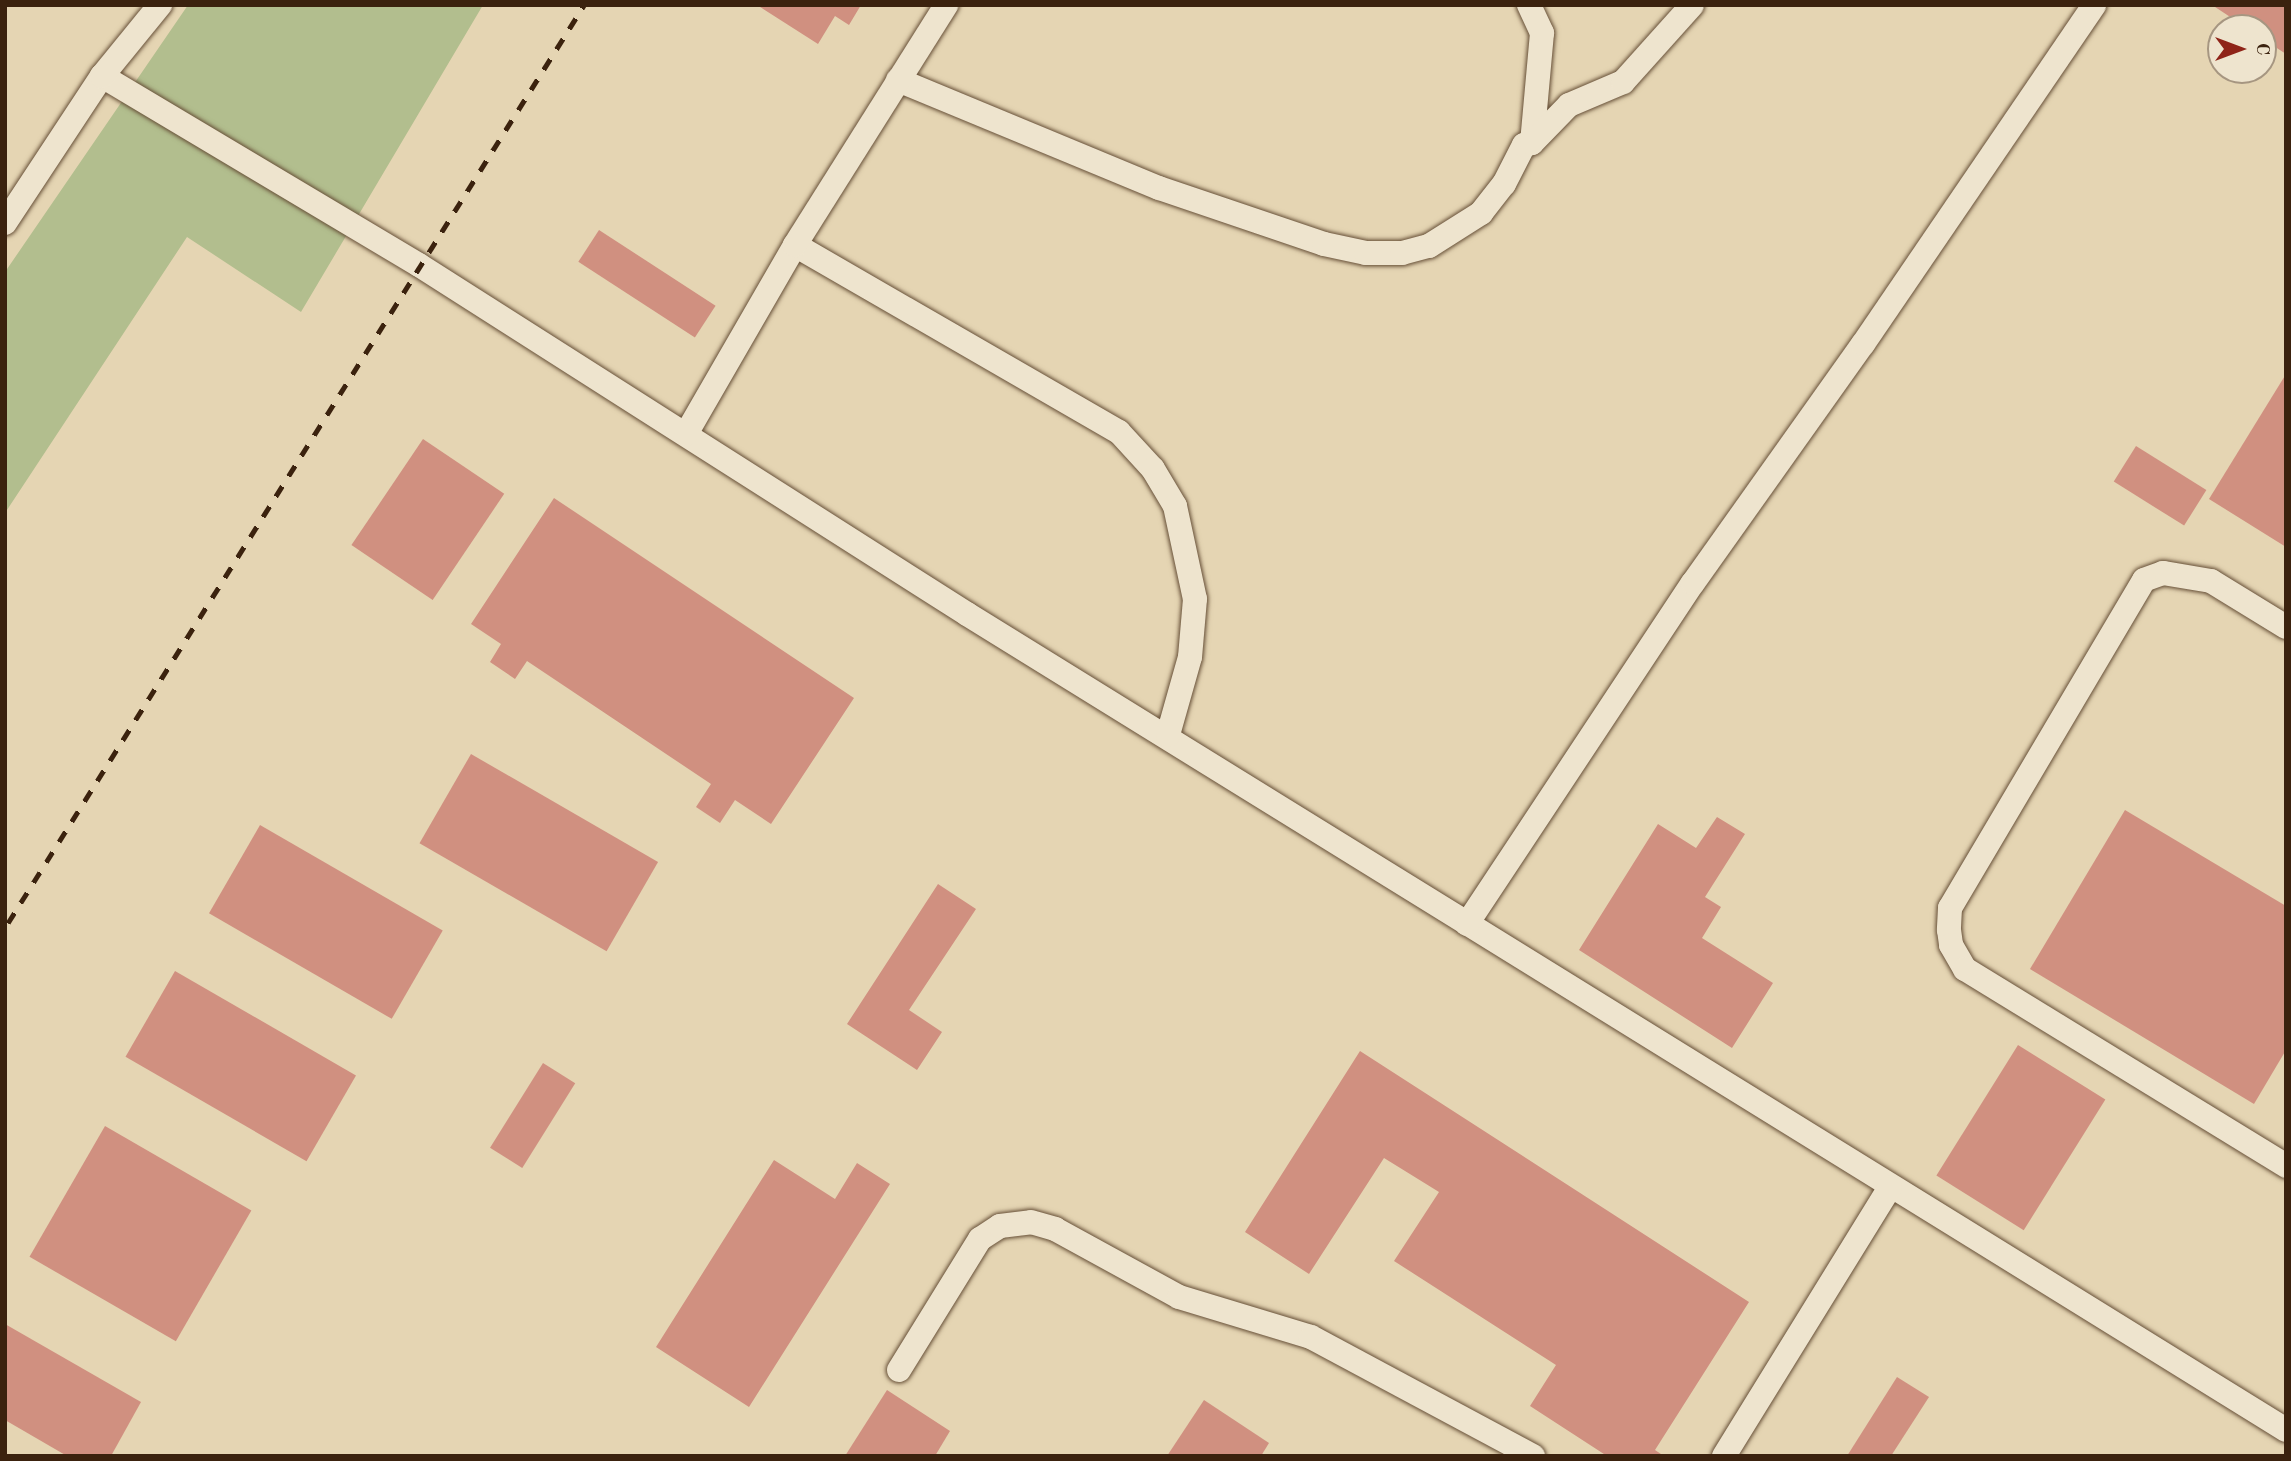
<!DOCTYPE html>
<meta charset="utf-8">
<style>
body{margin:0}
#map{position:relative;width:2291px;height:1461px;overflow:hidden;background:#e5d5b3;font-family:"Old Standard TT",serif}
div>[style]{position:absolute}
.green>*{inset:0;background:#b2be8e}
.building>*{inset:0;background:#d09080;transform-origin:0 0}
.roads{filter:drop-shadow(0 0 2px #664f37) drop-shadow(0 0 2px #664f37)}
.service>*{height:24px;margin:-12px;padding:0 12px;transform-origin:12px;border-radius:12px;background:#eee4ce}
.rail>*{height:5px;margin-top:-2.5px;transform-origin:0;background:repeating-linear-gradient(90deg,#3b220e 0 12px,transparent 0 24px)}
span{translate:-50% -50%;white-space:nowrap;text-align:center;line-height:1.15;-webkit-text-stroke:7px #eee4ce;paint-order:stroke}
.frame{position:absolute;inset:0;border:7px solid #3b220e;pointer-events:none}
.north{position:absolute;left:2207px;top:14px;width:70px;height:70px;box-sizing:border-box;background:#eee4ce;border:2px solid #a69681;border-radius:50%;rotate:90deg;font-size:19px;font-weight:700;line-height:28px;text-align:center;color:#3b220e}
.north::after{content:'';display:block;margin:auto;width:24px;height:32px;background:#8f2418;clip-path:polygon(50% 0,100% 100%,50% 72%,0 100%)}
</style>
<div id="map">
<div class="green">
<div style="clip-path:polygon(188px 5px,483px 5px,301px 312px,187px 237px,5px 513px,5px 272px)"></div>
</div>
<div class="building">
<div style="clip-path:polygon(757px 5px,861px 5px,849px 25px,835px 16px,818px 44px)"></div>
<div style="clip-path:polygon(2212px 5px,2286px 5px,2286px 54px,2263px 39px,2263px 28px,2247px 28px)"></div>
<div style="left:599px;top:230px;width:139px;height:38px;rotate:33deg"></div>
<div style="clip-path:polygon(2286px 374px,2286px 547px,2209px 499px)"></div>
<div style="left:423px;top:439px;width:98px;height:128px;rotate:34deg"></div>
<div style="left:2136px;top:446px;width:83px;height:42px;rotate:32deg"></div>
<div style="clip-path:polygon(554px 498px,854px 698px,771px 824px,735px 800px,720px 823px,696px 807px,711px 784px,527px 661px,515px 679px,490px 662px,501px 644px,471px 624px)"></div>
<div style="left:471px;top:754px;width:216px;height:103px;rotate:30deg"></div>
<div style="clip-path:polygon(2125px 810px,2286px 906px,2286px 1050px,2254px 1104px,2030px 969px)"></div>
<div style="clip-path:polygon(1717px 817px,1745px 834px,1705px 897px,1721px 907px,1702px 938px,1773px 983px,1732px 1048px,1579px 950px,1658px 824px,1696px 848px)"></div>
<div style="left:260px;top:825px;width:211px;height:102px;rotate:30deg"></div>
<div style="clip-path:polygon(938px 884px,976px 909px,909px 1010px,942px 1032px,917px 1070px,847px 1024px)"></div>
<div style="left:175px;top:971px;width:209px;height:99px;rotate:30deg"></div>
<div style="left:2018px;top:1045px;width:103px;height:154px;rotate:32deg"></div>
<div style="clip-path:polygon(1360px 1051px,1749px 1302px,1655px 1450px,1664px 1456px,1607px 1456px,1530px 1406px,1556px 1365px,1394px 1261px,1439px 1192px,1384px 1158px,1309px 1274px,1245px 1232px)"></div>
<div style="left:543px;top:1063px;width:38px;height:100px;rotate:32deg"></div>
<div style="left:105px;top:1126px;width:169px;height:151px;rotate:30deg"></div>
<div style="clip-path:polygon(774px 1160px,835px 1199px,857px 1163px,890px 1184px,749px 1407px,656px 1347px)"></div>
<div style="clip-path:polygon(5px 1324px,141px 1402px,111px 1456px,67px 1456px,5px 1420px)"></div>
<div style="clip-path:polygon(1897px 1377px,1929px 1397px,1891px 1456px,1847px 1456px)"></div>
<div style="clip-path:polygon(887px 1390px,950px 1431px,935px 1456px,845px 1456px)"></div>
<div style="clip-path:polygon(1204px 1400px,1269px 1443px,1261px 1456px,1167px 1456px)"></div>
</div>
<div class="roads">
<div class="service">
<div style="left:1529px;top:5px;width:31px;rotate:65deg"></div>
<div style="left:1542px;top:33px;width:110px;rotate:95.2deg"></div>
<div style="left:102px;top:76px;width:369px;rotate:30.8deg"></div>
<div style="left:419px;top:265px;width:650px;rotate:32.49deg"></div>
<div style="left:967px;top:614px;width:1551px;rotate:31.74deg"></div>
<div style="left:898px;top:80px;width:282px;rotate:22.5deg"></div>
<div style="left:1159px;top:188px;width:174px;rotate:18.7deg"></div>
<div style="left:1324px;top:244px;width:43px;rotate:12.1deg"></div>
<div style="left:1366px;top:253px;width:36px"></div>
<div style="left:1402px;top:253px;width:28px;rotate:-15deg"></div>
<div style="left:1429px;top:246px;width:62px;rotate:-32.4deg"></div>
<div style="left:1481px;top:213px;width:37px;rotate:-52deg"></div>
<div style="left:1504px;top:184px;width:44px;rotate:-62.9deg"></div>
<div style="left:1524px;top:145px;width:8px;rotate:-14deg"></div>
<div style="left:1532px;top:143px;width:53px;rotate:-45.8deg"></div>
<div style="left:1569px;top:105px;width:59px;rotate:-23.1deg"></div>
<div style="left:1623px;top:82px;width:103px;rotate:-48.1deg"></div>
<div style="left:5px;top:223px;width:176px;rotate:-56.6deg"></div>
<div style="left:102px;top:76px;width:92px;rotate:-50.8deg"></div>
<div style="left:795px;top:245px;width:374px;rotate:30deg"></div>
<div style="left:1119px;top:432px;width:50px;rotate:47.4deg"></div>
<div style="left:1153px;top:469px;width:43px;rotate:59.3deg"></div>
<div style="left:1175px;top:506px;width:95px;rotate:77.9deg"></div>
<div style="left:1195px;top:599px;width:58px;rotate:94.9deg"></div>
<div style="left:1190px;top:657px;width:81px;rotate:105.8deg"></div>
<div style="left:686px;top:434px;width:218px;rotate:-60deg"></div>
<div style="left:795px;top:245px;width:284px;rotate:-57.8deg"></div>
<div style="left:2286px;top:627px;width:88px;rotate:-148.5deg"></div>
<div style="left:2211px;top:581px;width:49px;rotate:-170.5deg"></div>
<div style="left:2163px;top:573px;width:20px;rotate:160deg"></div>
<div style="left:2144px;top:580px;width:381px;rotate:120.6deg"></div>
<div style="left:1950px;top:908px;width:22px;rotate:93deg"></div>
<div style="left:1949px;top:930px;width:15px;rotate:82deg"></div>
<div style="left:1951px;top:945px;width:28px;rotate:60deg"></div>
<div style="left:1965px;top:969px;width:377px;rotate:31.5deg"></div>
<div style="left:1467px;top:924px;width:409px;rotate:-56.5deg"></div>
<div style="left:1693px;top:583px;width:293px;rotate:-54.6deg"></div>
<div style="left:1863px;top:344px;width:410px;rotate:-55.7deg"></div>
<div style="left:899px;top:1370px;width:154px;rotate:-58.3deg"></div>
<div style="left:980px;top:1239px;width:24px;rotate:-33deg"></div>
<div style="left:1000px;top:1226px;width:31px;rotate:-7deg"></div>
<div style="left:1031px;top:1222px;width:25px;rotate:16deg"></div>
<div style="left:1055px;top:1229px;width:141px;rotate:28.7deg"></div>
<div style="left:1179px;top:1297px;width:138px;rotate:16.9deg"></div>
<div style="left:1311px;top:1337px;width:252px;rotate:28.2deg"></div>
<div style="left:1724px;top:1456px;width:316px;rotate:-58.3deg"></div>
</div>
</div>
<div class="rail">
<div style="left:8px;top:923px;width:1084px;rotate:-57.89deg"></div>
</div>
<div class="frame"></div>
<div class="north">С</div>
</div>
